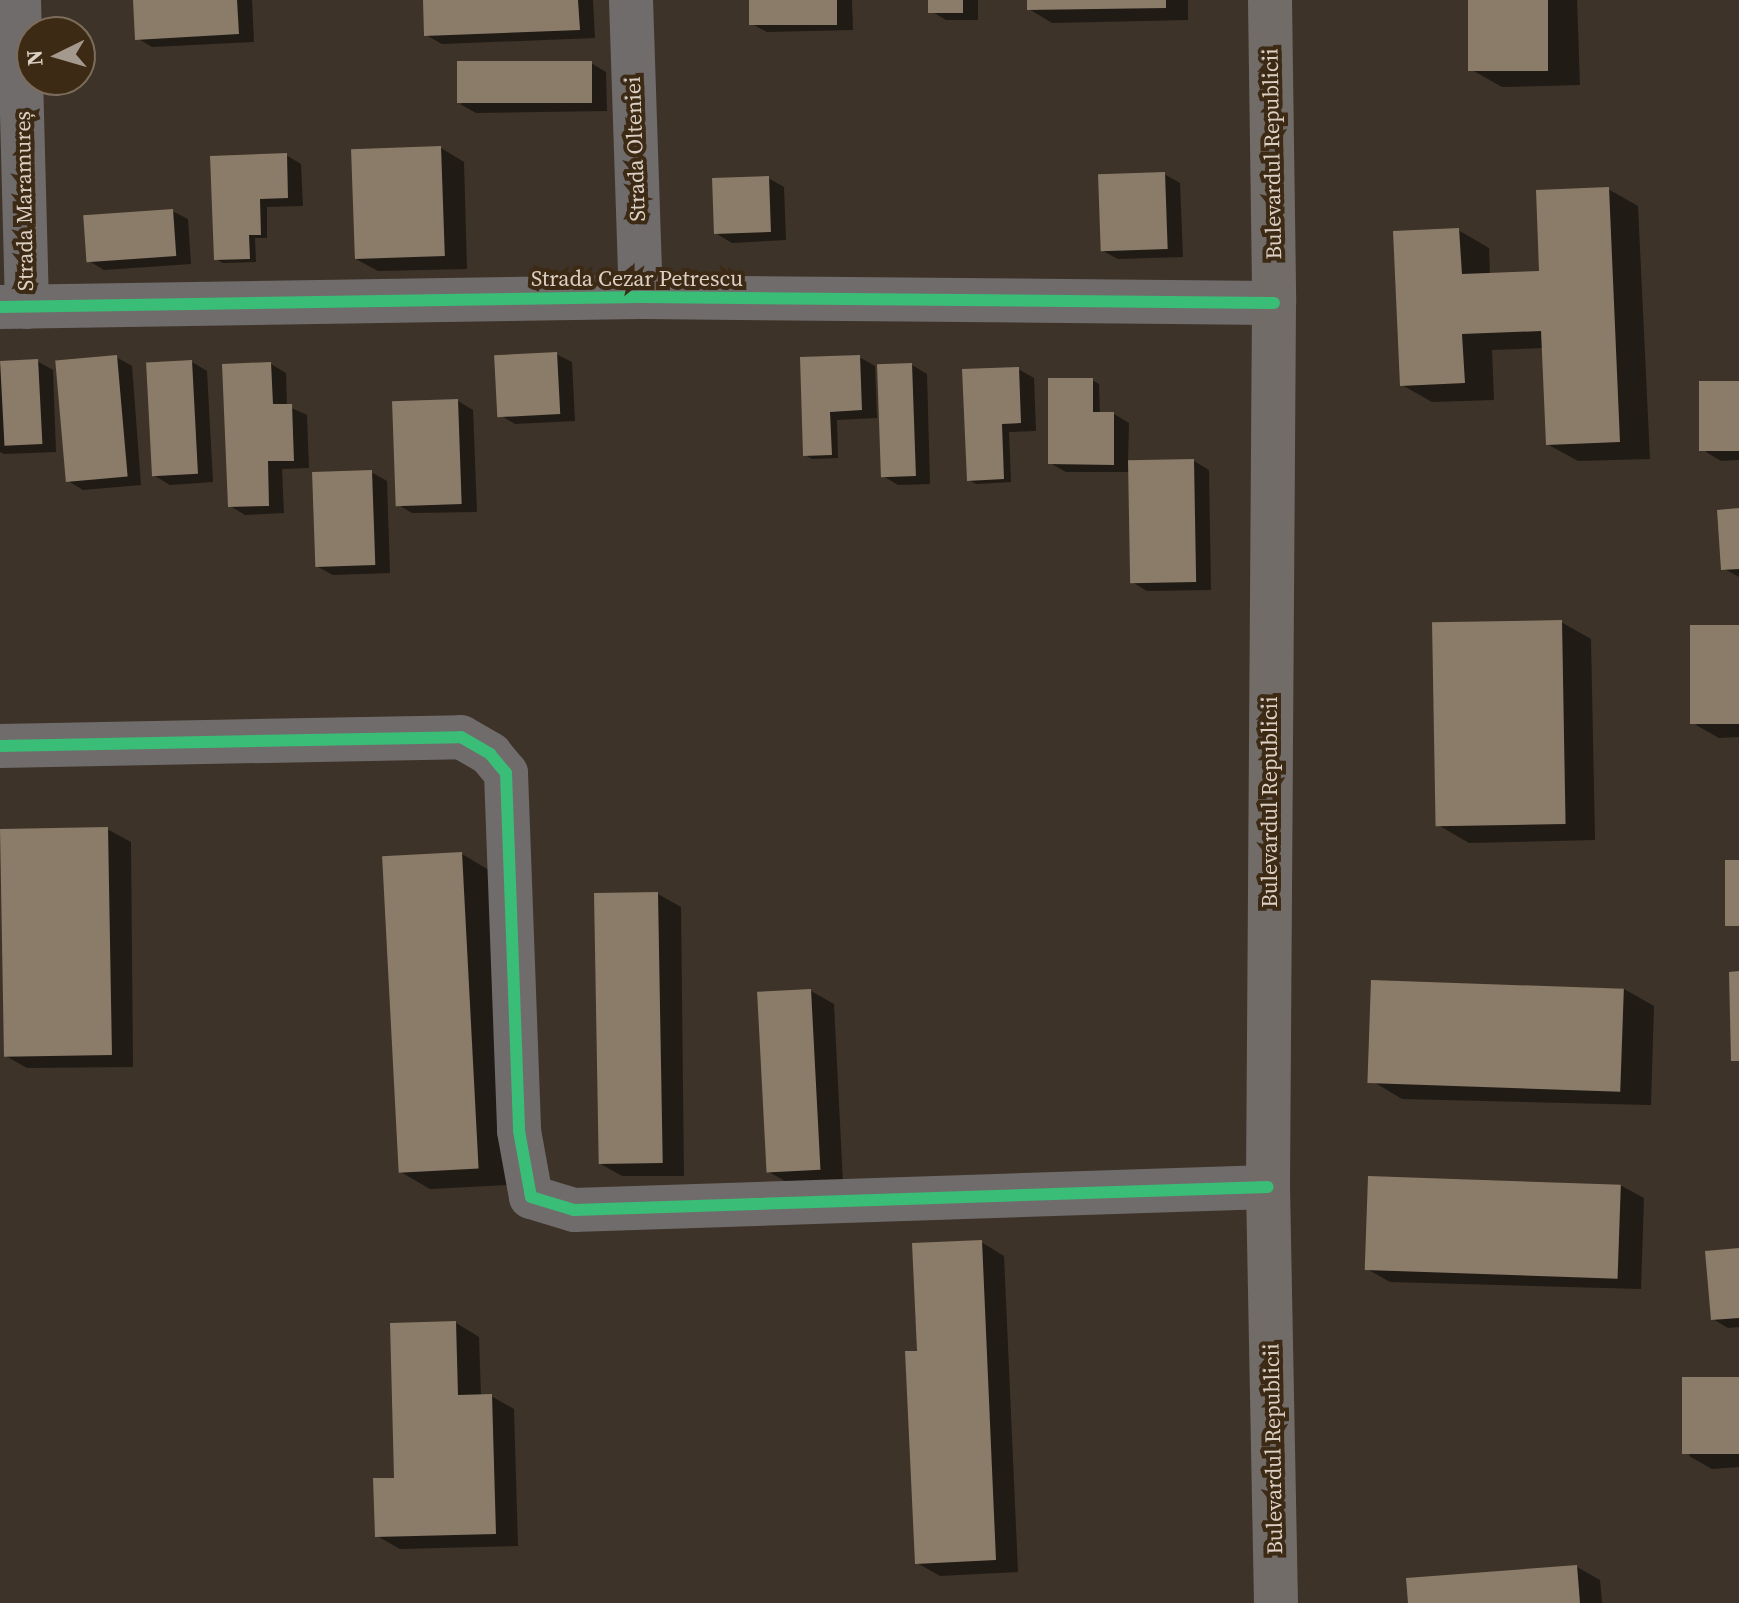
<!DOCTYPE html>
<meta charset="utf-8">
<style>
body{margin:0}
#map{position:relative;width:1739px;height:1603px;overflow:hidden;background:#3d3328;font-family:"Source Serif 4",serif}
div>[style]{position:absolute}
.shadow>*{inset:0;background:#0007}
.building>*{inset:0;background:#8b7b69;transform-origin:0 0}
.minor>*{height:44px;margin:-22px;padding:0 22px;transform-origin:22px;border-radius:22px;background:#706c6c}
.major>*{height:44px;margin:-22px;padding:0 22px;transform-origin:22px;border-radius:22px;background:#726c69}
.cycleway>*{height:12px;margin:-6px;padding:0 6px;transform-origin:6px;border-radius:6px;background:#3abd76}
span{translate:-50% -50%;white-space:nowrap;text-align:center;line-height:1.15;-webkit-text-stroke:8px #3c2a15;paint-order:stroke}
.street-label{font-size:22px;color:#dcd0c4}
.north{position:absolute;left:16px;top:16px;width:80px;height:80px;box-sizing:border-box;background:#3c2a15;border:2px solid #7c6c5b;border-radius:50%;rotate:265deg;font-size:22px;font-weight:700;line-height:32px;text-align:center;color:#dcd0c4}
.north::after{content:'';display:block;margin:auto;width:28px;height:36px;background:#a4998d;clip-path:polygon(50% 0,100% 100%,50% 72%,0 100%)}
</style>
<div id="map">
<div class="shadow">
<div style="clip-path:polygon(135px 0,252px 0,254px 42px,152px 47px,137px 38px)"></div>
<div style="clip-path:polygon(425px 0,593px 0,595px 38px,442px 44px,426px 35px)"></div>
<div style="clip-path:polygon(751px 0,852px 0,853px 30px,767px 32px,752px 24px)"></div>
<div style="clip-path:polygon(930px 0,978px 0,978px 20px,946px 20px,931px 11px)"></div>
<div style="clip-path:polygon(1029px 0,1188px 0,1188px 20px,1052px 23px,1029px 9px)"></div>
<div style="clip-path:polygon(1470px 0,1577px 0,1580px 85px,1502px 87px,1472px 70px)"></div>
<div style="clip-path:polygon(591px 63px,606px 72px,607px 111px,476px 113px,460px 104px)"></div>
<div style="clip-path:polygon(441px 148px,464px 162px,467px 269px,378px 271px,354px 258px)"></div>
<div style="clip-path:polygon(286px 155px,301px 164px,303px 206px,267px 207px,267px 238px,255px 238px,256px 262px,223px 263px,216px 259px)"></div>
<div style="clip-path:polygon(1164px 174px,1180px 183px,1183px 257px,1118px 259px,1103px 251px)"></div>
<div style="clip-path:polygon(768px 178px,784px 187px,786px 240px,732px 243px,717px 234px)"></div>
<div style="clip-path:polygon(1608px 189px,1638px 206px,1650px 459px,1578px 461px,1547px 444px,1543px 348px,1492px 350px,1494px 400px,1432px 402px,1402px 385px,1458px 230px,1489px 248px,1490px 275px,1541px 273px)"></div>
<div style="clip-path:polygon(172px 211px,188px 219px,191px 264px,104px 270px,89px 261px)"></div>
<div style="clip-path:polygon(556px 354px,572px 362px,575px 421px,515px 424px,500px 415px)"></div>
<div style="clip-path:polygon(116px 357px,132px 366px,141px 485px,83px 490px,68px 481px)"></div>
<div style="clip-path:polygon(859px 357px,875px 366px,877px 418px,837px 420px,838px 458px,812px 459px,805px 455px)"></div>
<div style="clip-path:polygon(37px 361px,53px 370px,56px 452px,4px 454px,0 452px,0 363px)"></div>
<div style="clip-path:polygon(192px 362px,207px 371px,213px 482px,170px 485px,155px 476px)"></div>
<div style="clip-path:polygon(271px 364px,286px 373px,287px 406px,307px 415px,309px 468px,282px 469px,284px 513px,245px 515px,230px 506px)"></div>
<div style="clip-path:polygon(912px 365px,927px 374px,930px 484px,898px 485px,883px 476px)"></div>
<div style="clip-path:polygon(1018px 369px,1034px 378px,1036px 431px,1009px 432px,1011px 482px,976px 484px,969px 480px)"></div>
<div style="clip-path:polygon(1092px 380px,1099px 384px,1100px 414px,1114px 414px,1129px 423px,1128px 462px,1194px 461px,1209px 470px,1211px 590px,1147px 591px,1132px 582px,1130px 472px,1066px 472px,1050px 463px)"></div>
<div style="clip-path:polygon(1739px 383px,1739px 460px,1721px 461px,1706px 452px)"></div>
<div style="clip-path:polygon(458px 401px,473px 410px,477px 512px,412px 513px,397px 504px)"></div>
<div style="clip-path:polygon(371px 472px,387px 481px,390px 573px,333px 575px,318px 567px)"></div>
<div style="clip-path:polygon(1739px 510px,1739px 577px,1723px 568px)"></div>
<div style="clip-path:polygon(1561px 622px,1591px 639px,1595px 840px,1469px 843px,1438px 825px)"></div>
<div style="clip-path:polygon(1739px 627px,1739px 737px,1719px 738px,1696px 725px)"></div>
<div style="clip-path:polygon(107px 829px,131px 842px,133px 1067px,27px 1068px,4px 1055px)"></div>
<div style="clip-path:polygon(462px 854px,492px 872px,507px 1185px,430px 1189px,399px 1171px)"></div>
<div style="clip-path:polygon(658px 894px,681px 907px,684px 1176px,622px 1176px,599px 1163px)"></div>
<div style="clip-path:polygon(1624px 989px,1654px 1006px,1651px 1105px,1402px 1099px,1372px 1081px)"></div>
<div style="clip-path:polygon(811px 991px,834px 1004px,843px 1183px,792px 1185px,769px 1172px)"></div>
<div style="clip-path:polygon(1620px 1185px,1644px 1198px,1641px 1289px,1390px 1282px,1367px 1269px)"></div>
<div style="clip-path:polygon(981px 1242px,1004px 1256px,1018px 1572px,940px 1576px,917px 1563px)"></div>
<div style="clip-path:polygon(1739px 1250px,1739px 1327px,1728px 1328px,1713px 1319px)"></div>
<div style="clip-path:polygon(456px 1323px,479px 1337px,481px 1396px,491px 1396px,514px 1409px,518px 1546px,400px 1549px,377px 1536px)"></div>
<div style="clip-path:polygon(1739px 1379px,1739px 1467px,1712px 1469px,1689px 1456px)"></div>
<div style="clip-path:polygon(1577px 1567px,1600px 1580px,1602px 1603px,1410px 1603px)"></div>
</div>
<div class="building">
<div style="clip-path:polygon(133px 0,237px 0,239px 34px,135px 40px)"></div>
<div style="clip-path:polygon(423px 0,578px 0,580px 30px,424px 36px)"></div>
<div style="left:749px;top:0;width:88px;height:25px"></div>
<div style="left:928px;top:0;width:35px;height:13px"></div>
<div style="clip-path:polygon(1027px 0,1166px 0,1166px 8px,1027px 10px)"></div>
<div style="left:1468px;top:0;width:80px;height:71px"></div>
<div style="left:592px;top:61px;width:42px;height:135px;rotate:90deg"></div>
<div style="left:441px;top:146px;width:110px;height:90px;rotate:88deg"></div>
<div style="clip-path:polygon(287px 153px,288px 198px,260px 199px,261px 235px,249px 235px,250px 259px,214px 260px,210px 156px)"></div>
<div style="left:1165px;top:172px;width:77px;height:67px;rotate:88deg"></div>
<div style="left:769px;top:176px;width:56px;height:57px;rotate:88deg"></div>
<div style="clip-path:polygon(1609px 187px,1620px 442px,1546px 445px,1541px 331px,1462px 334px,1465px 383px,1400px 386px,1393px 231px,1459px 228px,1462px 274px,1539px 271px,1536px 190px)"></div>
<div style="left:173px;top:209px;width:47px;height:90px;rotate:86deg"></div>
<div style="left:557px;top:352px;width:62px;height:63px;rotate:87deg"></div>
<div style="left:117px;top:355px;width:122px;height:62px;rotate:85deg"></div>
<div style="clip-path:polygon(860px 355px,862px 410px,830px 412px,832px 455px,803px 456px,800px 357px)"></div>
<div style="left:38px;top:359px;width:85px;height:38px;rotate:87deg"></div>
<div style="left:192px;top:360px;width:114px;height:46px;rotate:87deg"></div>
<div style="clip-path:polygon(271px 362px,273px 404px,292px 404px,294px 461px,268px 461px,269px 506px,228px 507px,222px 364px)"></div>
<div style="left:912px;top:363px;width:113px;height:35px;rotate:88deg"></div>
<div style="clip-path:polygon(1019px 367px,1021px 423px,1002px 424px,1004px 479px,967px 481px,962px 369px)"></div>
<div style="clip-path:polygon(1048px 378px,1093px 378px,1093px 412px,1114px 412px,1114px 465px,1048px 464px)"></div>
<div style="left:1739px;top:381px;width:70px;height:40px;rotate:90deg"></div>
<div style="left:458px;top:399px;width:105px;height:66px;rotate:88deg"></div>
<div style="left:1194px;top:459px;width:123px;height:66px;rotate:89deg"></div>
<div style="left:372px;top:470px;width:95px;height:60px;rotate:88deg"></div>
<div style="clip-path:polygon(1739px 508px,1739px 569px,1721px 570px,1717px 510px)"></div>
<div style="left:1562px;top:620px;width:204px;height:130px;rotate:89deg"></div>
<div style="left:1739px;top:625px;width:99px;height:49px;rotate:90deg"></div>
<div style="left:108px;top:827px;width:228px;height:108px;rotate:89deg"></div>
<div style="left:462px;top:852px;width:317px;height:80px;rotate:87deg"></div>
<div style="left:1725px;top:860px;width:14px;height:66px"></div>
<div style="left:658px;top:892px;width:271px;height:64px;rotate:89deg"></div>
<div style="clip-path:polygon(1739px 971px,1739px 1061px,1731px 1061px,1729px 972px)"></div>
<div style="left:1371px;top:980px;width:253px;height:103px;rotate:2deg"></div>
<div style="left:811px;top:989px;width:181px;height:54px;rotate:87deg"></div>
<div style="left:1368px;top:1176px;width:253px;height:94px;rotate:2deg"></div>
<div style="clip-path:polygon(982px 1240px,996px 1560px,915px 1564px,905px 1351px,917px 1351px,912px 1243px)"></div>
<div style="clip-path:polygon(1739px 1248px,1739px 1318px,1711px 1320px,1705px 1251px)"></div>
<div style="clip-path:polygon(456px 1321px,458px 1395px,492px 1394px,496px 1534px,375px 1537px,373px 1478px,394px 1478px,390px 1323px)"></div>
<div style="left:1739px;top:1377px;width:77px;height:57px;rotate:90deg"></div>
<div style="clip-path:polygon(1577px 1565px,1580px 1603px,1408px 1603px,1406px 1578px)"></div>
</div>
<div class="minor">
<div style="left:19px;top:0;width:307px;rotate:88.5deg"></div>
<div style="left:631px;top:0;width:297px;rotate:88.1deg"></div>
<div style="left:0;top:307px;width:641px;rotate:-0.89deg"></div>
<div style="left:641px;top:297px;width:633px;rotate:0.54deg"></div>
<div style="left:0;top:746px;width:461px;rotate:-1.1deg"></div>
<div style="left:461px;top:737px;width:34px;rotate:30deg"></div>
<div style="left:490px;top:754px;width:25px;rotate:50deg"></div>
<div style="left:506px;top:773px;width:358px;rotate:87.9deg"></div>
<div style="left:519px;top:1131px;width:67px;rotate:79.7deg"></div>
<div style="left:531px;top:1197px;width:45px;rotate:16.8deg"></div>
<div style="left:574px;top:1210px;width:694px;rotate:-1.9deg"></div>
</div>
<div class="major">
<div style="left:1270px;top:0;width:303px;rotate:89.2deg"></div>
<div style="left:1274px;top:303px;width:884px;rotate:90.39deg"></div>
<div style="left:1268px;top:1187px;width:416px;rotate:88.9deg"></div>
</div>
<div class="cycleway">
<div style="left:0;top:307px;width:641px;rotate:-0.89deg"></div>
<div style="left:641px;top:297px;width:633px;rotate:0.54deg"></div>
<div style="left:0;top:746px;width:461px;rotate:-1.1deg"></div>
<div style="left:461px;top:737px;width:34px;rotate:30deg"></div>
<div style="left:490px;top:754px;width:25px;rotate:50deg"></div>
<div style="left:506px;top:773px;width:358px;rotate:87.9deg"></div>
<div style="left:519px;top:1131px;width:67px;rotate:79.7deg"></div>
<div style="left:531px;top:1197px;width:45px;rotate:16.8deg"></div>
<div style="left:574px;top:1210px;width:694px;rotate:-1.9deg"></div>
</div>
<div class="street-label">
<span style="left:635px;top:149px;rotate:-92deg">Strada Olteniei</span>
<span style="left:1272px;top:154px;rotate:-91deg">Bulevardul Republicii</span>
<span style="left:24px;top:201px;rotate:-91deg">Strada Maramureș</span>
<span style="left:637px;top:279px">Strada Cezar Petrescu</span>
<span style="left:1270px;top:802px;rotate:-90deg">Bulevardul Republicii</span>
<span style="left:1273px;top:1449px;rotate:-91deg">Bulevardul Republicii</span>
</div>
<div class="north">N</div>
</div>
